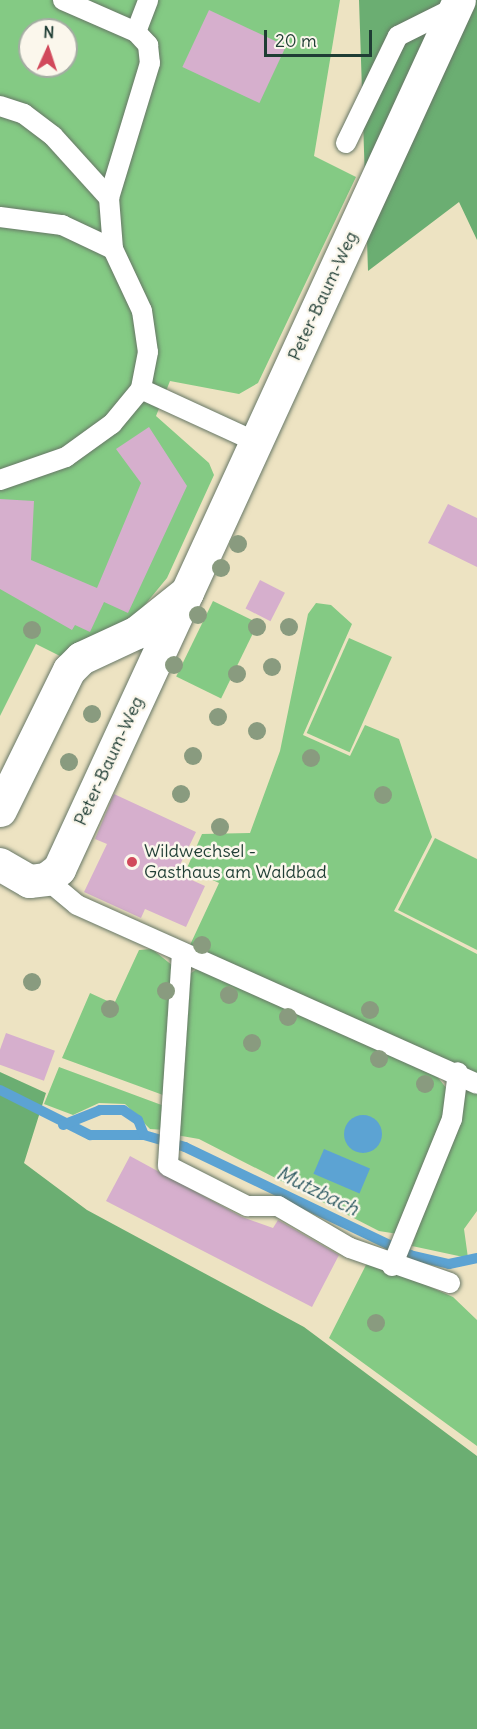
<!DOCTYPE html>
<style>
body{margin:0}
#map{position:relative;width:477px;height:1729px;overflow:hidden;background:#ede3c2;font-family:Delius,sans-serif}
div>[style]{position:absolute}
.green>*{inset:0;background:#84ca84;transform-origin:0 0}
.forest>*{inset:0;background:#6bae72}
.water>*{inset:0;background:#5ca3d3;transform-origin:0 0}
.round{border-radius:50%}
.stream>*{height:10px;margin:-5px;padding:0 5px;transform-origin:5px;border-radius:5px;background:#5ca3d3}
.building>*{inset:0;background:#d6afcd;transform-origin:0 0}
.roads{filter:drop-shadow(0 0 2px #677766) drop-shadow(0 0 2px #677766)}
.lane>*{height:20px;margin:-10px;padding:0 10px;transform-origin:10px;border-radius:10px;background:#fff}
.street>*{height:33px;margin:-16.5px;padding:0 16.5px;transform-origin:16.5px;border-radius:16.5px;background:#fff}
.trees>*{width:18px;height:18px;margin:-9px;border-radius:50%;background:#899b7f}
.dots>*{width:16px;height:16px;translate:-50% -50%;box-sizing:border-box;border:3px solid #fbf7ec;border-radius:50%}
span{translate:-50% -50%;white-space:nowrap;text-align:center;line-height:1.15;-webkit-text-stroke:5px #fbf7ec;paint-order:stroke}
.street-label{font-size:18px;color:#1f3d34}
.poi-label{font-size:18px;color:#1f3d34}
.left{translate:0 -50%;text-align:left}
.water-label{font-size:20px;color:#315c64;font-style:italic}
.north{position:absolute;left:18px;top:18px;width:60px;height:60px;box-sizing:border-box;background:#fbf7ec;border:2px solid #a3ada2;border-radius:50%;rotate:3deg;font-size:16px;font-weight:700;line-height:24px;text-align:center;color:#1f3d34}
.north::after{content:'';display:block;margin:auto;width:21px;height:27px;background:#d1495b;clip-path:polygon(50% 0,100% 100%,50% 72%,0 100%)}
.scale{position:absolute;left:264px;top:30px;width:108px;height:27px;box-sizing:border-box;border:3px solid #1f3d34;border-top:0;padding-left:8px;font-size:18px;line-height:21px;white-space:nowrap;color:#1f3d34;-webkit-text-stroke:4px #fbf7ec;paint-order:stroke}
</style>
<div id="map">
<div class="green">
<div style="clip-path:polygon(evenodd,0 0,340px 0,314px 156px,356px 177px,258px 383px,239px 394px,170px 381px,156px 416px,209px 463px,214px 475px,167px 578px,129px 624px,60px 656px,36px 644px,0 716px,0 0,30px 30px,66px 30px,66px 66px,30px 66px,30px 30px)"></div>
<div style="left:213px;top:601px;width:50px;height:84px;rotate:26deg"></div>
<div style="clip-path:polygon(316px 603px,331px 605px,352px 624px,303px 735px,350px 756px,365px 725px,399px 739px,432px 837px,394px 911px,477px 954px,477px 1075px,256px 980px,190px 945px,219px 883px,187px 868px,202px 834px,250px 833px,280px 751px,308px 614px)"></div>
<div style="left:349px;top:638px;width:47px;height:104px;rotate:24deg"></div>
<div style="clip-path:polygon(435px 838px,477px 859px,477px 950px,398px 910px)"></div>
<div style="clip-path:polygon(152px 949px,173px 966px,163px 1095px,62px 1058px,90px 993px,114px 1004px,139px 950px)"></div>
<div style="clip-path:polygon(197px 969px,432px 1070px,447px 1089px,445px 1118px,398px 1234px,379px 1231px,199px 1139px,176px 1135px,188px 975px)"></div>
<div style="clip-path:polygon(59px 1067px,167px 1107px,165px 1130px,150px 1129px,125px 1104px,99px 1103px,73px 1115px,44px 1104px)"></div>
<div style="clip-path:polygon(469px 1087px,477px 1092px,477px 1211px,464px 1229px,468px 1258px,412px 1246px,463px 1091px)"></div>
<div style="clip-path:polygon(367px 1263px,431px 1282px,430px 1287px,453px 1297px,477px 1320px,477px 1446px,329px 1338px)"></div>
</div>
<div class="forest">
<div style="clip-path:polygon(359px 0,477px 0,477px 240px,459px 202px,368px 271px)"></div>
<div style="clip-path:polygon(0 1072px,46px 1093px,24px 1163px,87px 1210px,304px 1327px,477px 1456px,477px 1729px,0 1729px)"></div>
</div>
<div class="water">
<div class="round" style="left:344px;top:1115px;width:38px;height:38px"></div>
<div style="left:324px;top:1149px;width:50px;height:27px;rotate:23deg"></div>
</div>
<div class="stream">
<div style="left:0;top:1090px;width:101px;rotate:26.6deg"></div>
<div style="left:90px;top:1135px;width:54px"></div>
<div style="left:144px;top:1135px;width:43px;rotate:16.3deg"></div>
<div style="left:185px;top:1147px;width:250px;rotate:25.6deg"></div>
<div style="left:410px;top:1255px;width:40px;rotate:13deg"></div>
<div style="left:449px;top:1264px;width:29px;rotate:-12deg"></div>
<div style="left:63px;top:1125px;width:40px;rotate:-22deg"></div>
<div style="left:100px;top:1110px;width:23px"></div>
<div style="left:123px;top:1110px;width:18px;rotate:34deg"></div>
<div style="left:138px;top:1120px;width:16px;rotate:68deg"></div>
</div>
<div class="building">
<div style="left:209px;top:10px;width:85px;height:63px;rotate:25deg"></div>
<div style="clip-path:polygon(149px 427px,187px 486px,128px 613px,104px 602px,90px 632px,75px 625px,72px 630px,0 589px,0 499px,34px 501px,31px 560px,97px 588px,141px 483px,116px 449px)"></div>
<div style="clip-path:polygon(448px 504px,477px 518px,477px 567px,428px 543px)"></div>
<div style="left:260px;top:580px;width:28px;height:32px;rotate:27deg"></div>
<div style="clip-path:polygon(114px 794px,196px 832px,176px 873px,205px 886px,186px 927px,145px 909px,141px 918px,84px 892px,107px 844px,95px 839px)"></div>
<div style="left:6px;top:1033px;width:52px;height:32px;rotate:20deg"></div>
<div style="clip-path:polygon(130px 1156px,242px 1217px,273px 1228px,278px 1220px,339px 1255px,312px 1307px,106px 1201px)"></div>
</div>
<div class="roads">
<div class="lane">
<div style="left:63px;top:0;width:80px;rotate:23.7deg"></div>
<div style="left:136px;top:32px;width:18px;rotate:47deg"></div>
<div style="left:148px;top:45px;width:18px;rotate:84deg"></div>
<div style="left:150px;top:63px;width:141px;rotate:106.9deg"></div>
<div style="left:136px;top:32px;width:34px;rotate:-69deg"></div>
<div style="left:0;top:106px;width:25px;rotate:18deg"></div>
<div style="left:24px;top:114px;width:36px;rotate:37deg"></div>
<div style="left:53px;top:136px;width:84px;rotate:47.9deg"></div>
<div style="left:109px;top:198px;width:51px;rotate:85.5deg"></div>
<div style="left:113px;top:249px;width:68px;rotate:64.9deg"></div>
<div style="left:142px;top:311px;width:41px;rotate:81.7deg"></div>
<div style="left:148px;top:352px;width:38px;rotate:101deg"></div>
<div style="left:141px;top:389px;width:127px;rotate:24.7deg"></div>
<div style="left:346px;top:143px;width:119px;rotate:-64.1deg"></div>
<div style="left:398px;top:36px;width:65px;rotate:-26.6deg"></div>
<div style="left:0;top:217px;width:63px;rotate:7.4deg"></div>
<div style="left:62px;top:225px;width:56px;rotate:25.2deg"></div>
<div style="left:0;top:480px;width:70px;rotate:-19.2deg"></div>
<div style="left:66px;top:457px;width:57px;rotate:-35.7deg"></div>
<div style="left:112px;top:424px;width:45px;rotate:-50.4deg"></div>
<div style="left:46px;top:879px;width:40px;rotate:40deg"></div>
<div style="left:77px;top:905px;width:438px;rotate:24.1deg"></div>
<div style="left:182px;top:953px;width:213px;rotate:93.8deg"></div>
<div style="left:168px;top:1166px;width:89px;rotate:26.9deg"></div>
<div style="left:247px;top:1206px;width:31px"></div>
<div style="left:278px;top:1206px;width:83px;rotate:30.3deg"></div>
<div style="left:350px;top:1248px;width:106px;rotate:19.3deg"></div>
<div style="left:392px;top:1266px;width:159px;rotate:-67.8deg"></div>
<div style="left:452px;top:1119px;width:47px;rotate:-82.7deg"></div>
</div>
<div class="street">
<div style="left:187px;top:592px;width:651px;rotate:-65.32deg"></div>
<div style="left:0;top:810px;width:156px;rotate:-63.8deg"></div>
<div style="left:69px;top:670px;width:17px;rotate:-45deg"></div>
<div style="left:81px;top:658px;width:62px;rotate:-24.9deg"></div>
<div style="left:137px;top:632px;width:64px;rotate:-38.7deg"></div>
<div style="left:187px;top:592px;width:305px;rotate:114.8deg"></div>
<div style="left:59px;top:869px;width:16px;rotate:142deg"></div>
<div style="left:46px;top:879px;width:17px;rotate:173deg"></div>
<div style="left:29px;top:881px;width:34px;rotate:-150deg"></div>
</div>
</div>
<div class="trees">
<div style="left:238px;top:544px"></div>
<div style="left:221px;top:568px"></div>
<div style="left:198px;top:615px"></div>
<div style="left:257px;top:627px"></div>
<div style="left:289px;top:627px"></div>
<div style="left:32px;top:630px"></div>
<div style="left:174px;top:665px"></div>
<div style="left:272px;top:667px"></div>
<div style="left:237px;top:674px"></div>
<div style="left:92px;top:714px"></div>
<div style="left:218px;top:717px"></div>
<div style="left:257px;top:731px"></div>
<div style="left:193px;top:756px"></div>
<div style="left:311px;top:758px"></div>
<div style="left:69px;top:762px"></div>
<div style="left:181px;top:794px"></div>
<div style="left:383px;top:795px"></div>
<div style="left:220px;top:827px"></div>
<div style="left:202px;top:945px"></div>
<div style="left:32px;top:982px"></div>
<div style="left:166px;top:991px"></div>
<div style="left:229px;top:995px"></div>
<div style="left:110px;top:1009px"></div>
<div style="left:370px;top:1010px"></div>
<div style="left:288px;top:1017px"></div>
<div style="left:252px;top:1043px"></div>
<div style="left:379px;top:1059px"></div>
<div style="left:425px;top:1084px"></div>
<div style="left:376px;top:1323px"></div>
</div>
<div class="dots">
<div style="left:132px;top:862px;background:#d1495b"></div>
</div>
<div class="street-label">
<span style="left:323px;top:296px;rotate:-65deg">Peter-Baum-Weg</span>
<span style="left:109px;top:761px;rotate:-65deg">Peter-Baum-Weg</span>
</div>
<div class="poi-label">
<span class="left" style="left:144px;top:862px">Wildwechsel -<br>Gasthaus am Waldbad</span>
</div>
<div class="water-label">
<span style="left:318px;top:1190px;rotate:26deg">Mutzbach</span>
</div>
<div class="north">N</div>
<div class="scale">20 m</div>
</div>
